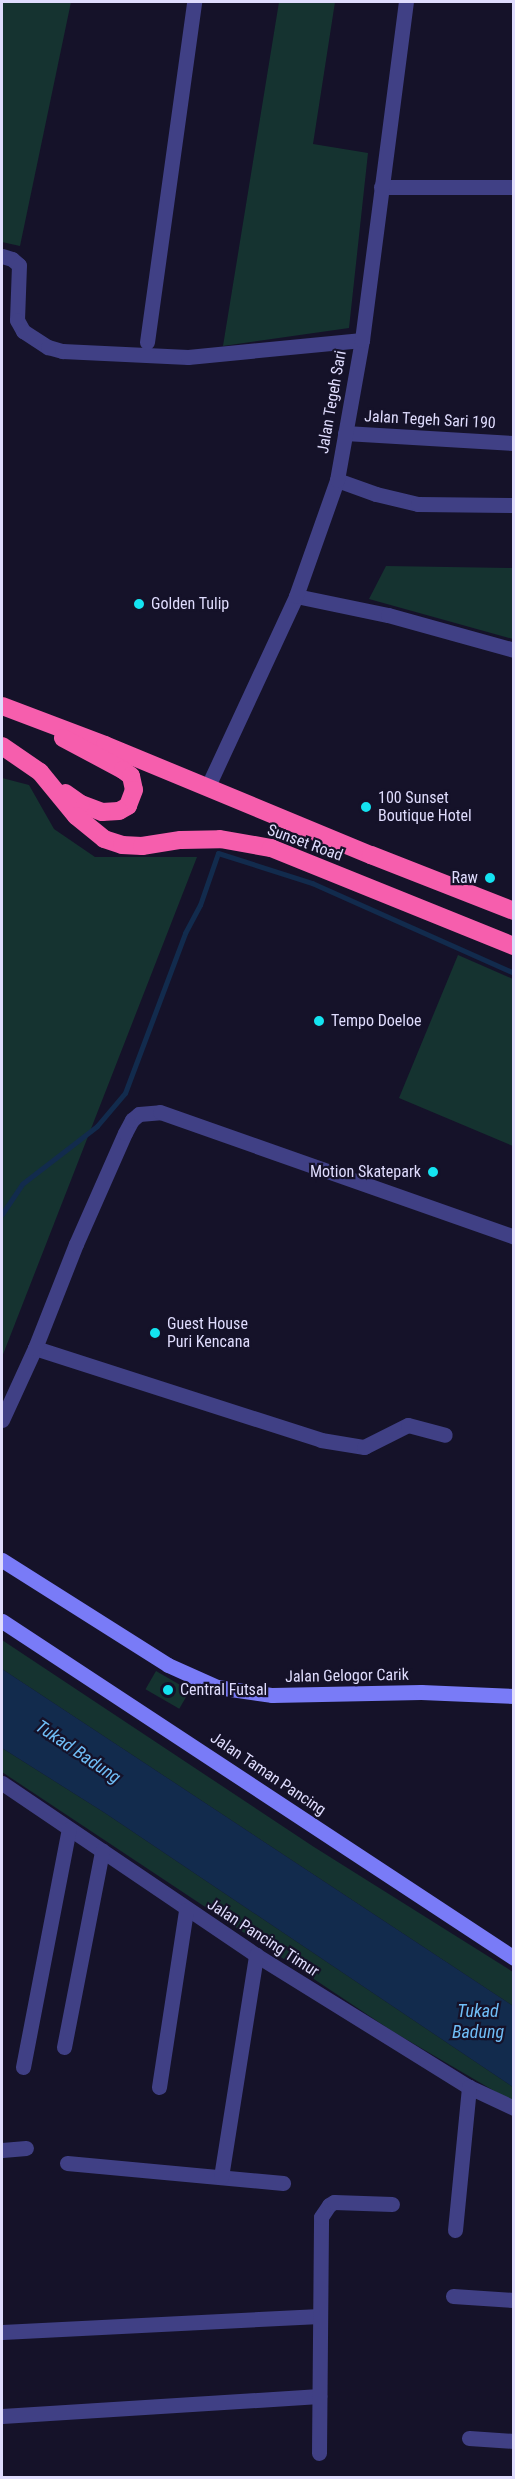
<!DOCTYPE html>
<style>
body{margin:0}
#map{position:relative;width:515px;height:2479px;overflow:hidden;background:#151229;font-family:"Roboto Condensed",sans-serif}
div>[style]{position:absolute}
.green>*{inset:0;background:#153330;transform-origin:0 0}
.water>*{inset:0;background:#122b4d}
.stream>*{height:5px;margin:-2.5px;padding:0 2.5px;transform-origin:2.5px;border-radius:2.5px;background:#122b4d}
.street>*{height:15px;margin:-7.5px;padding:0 7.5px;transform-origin:7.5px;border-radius:7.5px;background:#404085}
.secondary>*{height:15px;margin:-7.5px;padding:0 7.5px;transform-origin:7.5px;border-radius:7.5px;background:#797bf7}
.highway>*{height:18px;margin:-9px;padding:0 9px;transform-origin:9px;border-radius:9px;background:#f65ead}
.dots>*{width:16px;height:16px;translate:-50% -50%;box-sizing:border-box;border:3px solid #151229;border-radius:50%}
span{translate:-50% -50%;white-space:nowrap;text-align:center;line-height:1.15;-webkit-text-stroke:4.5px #151229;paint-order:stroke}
.street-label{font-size:16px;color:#dfdcfd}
.poi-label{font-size:16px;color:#dfdcfd}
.left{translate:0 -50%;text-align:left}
.right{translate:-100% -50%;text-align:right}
.water-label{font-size:18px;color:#70bef7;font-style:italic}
.frame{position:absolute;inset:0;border:3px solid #dfdcfd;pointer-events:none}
</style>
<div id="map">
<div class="green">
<div style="clip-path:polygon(2px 2px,71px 2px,20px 246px,2px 242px)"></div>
<div style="clip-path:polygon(279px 2px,335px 2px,313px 144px,368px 153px,349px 328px,223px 346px)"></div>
<div style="clip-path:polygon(386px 566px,513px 568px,513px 639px,369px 599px)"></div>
<div style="clip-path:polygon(2px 778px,29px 785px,54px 829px,95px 857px,197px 857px,2px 1357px)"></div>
<div style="clip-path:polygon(458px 955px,513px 979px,513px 1146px,399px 1098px)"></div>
<div style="clip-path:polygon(2px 1640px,314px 1847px,513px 1972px,513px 2006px,2px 1669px)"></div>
<div style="left:156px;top:1671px;width:39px;height:21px;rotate:30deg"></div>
<div style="clip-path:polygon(2px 1748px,105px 1813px,513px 2087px,513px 2102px,392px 2031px,2px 1772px)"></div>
</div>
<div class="water">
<div style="clip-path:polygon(2px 1669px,513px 2006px,513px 2087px,105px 1813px,2px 1748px)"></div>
</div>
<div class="stream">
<div style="left:2px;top:1214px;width:36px;rotate:-56deg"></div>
<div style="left:22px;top:1184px;width:95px;rotate:-37.7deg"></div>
<div style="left:97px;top:1126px;width:43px;rotate:-49.7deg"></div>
<div style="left:125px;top:1093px;width:171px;rotate:-69.4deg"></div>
<div style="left:185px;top:933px;width:32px;rotate:-62deg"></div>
<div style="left:200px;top:905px;width:55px;rotate:-70.9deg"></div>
<div style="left:218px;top:853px;width:99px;rotate:17.7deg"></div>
<div style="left:312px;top:883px;width:221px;rotate:24deg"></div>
</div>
<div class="street">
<div style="left:381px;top:187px;width:133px"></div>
<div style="left:2px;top:256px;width:10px;rotate:17deg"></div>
<div style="left:12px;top:259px;width:9px;rotate:41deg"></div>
<div style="left:19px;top:265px;width:55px;rotate:92.1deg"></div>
<div style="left:17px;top:320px;width:13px;rotate:61deg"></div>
<div style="left:23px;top:331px;width:30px;rotate:33deg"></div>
<div style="left:48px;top:347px;width:15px;rotate:16deg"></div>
<div style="left:62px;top:351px;width:126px;rotate:2.7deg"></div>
<div style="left:188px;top:357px;width:175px;rotate:-5.6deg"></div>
<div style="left:147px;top:342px;width:343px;rotate:-82.1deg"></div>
<div style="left:345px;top:433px;width:169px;rotate:3.4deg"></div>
<div style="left:337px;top:480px;width:41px;rotate:19.7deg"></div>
<div style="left:376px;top:494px;width:43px;rotate:13.4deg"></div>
<div style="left:418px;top:504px;width:96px;rotate:0.6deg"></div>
<div style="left:296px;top:596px;width:94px;rotate:11.7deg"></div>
<div style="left:388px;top:615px;width:131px;rotate:15.5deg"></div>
<div style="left:208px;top:786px;width:209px;rotate:-65.1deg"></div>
<div style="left:296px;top:596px;width:123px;rotate:-70.5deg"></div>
<div style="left:337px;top:480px;width:142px;rotate:-79.9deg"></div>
<div style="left:362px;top:340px;width:341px;rotate:-82.6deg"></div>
<div style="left:35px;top:1348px;width:300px;rotate:17.8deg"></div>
<div style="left:321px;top:1440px;width:44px;rotate:9.2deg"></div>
<div style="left:364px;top:1447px;width:49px;rotate:-26.6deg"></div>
<div style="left:408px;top:1425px;width:38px;rotate:15deg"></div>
<div style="left:2px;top:1420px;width:79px;rotate:-65.4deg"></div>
<div style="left:35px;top:1348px;width:112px;rotate:-68.5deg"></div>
<div style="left:76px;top:1244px;width:121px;rotate:-66.2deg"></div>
<div style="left:125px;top:1133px;width:15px;rotate:-62deg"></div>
<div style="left:132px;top:1120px;width:9px;rotate:-41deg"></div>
<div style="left:139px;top:1114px;width:21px;rotate:-5deg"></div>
<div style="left:160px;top:1112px;width:375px;rotate:19.4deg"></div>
<div style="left:2px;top:1783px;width:307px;rotate:34.1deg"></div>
<div style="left:256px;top:1955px;width:251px;rotate:31.8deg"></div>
<div style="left:469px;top:2087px;width:50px;rotate:25deg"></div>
<div style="left:64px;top:2047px;width:200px;rotate:-79deg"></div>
<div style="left:23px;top:2067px;width:242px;rotate:-79.1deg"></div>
<div style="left:159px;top:2087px;width:179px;rotate:-81.3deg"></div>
<div style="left:2px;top:2150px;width:24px;rotate:-5deg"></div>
<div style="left:67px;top:2163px;width:217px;rotate:5.3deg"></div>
<div style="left:221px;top:2177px;width:225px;rotate:-81deg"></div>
<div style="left:455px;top:2230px;width:144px;rotate:-84.4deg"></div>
<div style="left:453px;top:2296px;width:61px;rotate:3.8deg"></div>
<div style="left:2px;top:2332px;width:318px;rotate:-2.9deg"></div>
<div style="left:2px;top:2416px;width:318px;rotate:-3.6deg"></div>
<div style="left:469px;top:2438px;width:45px;rotate:3.8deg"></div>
<div style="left:319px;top:2453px;width:236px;rotate:-89.5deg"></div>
<div style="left:321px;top:2217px;width:14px;rotate:-56deg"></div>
<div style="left:329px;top:2205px;width:6px;rotate:-31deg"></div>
<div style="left:334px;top:2202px;width:58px;rotate:2deg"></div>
</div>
<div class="secondary">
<div style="left:2px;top:1560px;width:196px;rotate:32.3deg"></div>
<div style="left:168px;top:1665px;width:54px;rotate:24.2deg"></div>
<div style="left:217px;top:1687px;width:56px;rotate:8.3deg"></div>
<div style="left:272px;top:1695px;width:149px;rotate:-1.2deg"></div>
<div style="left:421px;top:1692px;width:93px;rotate:2.5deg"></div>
<div style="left:2px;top:1621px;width:613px;rotate:33.35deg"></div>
</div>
<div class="highway">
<div style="left:2px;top:706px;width:110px;rotate:20.7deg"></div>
<div style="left:105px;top:745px;width:288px;rotate:22.5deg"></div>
<div style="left:371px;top:855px;width:154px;rotate:21.4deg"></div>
<div style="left:63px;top:738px;width:68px;rotate:28.1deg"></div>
<div style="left:123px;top:770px;width:10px;rotate:37deg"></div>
<div style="left:131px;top:776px;width:14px;rotate:78deg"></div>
<div style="left:134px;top:790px;width:17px;rotate:111deg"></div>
<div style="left:128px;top:806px;width:10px;rotate:151deg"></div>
<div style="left:119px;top:811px;width:17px;rotate:177deg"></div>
<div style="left:102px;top:812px;width:22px;rotate:-159deg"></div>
<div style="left:81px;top:804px;width:19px;rotate:-145deg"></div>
<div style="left:2px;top:746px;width:46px;rotate:34.4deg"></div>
<div style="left:40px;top:772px;width:57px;rotate:50.7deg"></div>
<div style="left:76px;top:816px;width:36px;rotate:39deg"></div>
<div style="left:104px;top:839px;width:19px;rotate:18deg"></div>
<div style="left:122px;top:845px;width:20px;rotate:3deg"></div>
<div style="left:142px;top:846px;width:39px;rotate:-9deg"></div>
<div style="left:181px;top:840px;width:39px;rotate:-1deg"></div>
<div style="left:220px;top:839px;width:52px;rotate:10deg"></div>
<div style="left:271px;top:848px;width:262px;rotate:22deg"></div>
</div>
<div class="dots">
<div style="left:139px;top:604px;background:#14e4f1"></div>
<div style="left:366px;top:807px;background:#14e4f1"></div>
<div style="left:490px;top:878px;background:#14e4f1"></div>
<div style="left:319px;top:1021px;background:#14e4f1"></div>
<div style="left:433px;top:1172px;background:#14e4f1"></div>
<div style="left:155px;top:1333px;background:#14e4f1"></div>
<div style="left:168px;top:1690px;background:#14e4f1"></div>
</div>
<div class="street-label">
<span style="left:332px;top:402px;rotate:-80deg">Jalan Tegeh Sari</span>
<span style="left:430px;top:420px;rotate:3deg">Jalan Tegeh Sari 190</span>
<span style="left:305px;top:843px;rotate:20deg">Sunset Road</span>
<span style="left:347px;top:1676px;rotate:-1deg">Jalan Gelogor Carik</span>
<span style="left:268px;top:1774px;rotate:34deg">Jalan Taman Pancing</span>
<span style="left:263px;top:1938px;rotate:33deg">Jalan Pancing Timur</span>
</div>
<div class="poi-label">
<span class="left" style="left:151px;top:604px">Golden Tulip</span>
<span class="left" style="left:378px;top:807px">100 Sunset<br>Boutique Hotel</span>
<span class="right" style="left:478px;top:878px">Raw</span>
<span class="left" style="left:331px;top:1021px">Tempo Doeloe</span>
<span class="right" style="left:421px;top:1172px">Motion Skatepark</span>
<span class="left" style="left:167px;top:1333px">Guest House<br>Puri Kencana</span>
<span class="left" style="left:180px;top:1690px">Central Futsal</span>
</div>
<div class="water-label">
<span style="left:78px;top:1752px;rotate:34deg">Tukad Badung</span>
<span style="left:478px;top:2022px">Tukad<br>Badung</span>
</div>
<div class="frame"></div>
</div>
